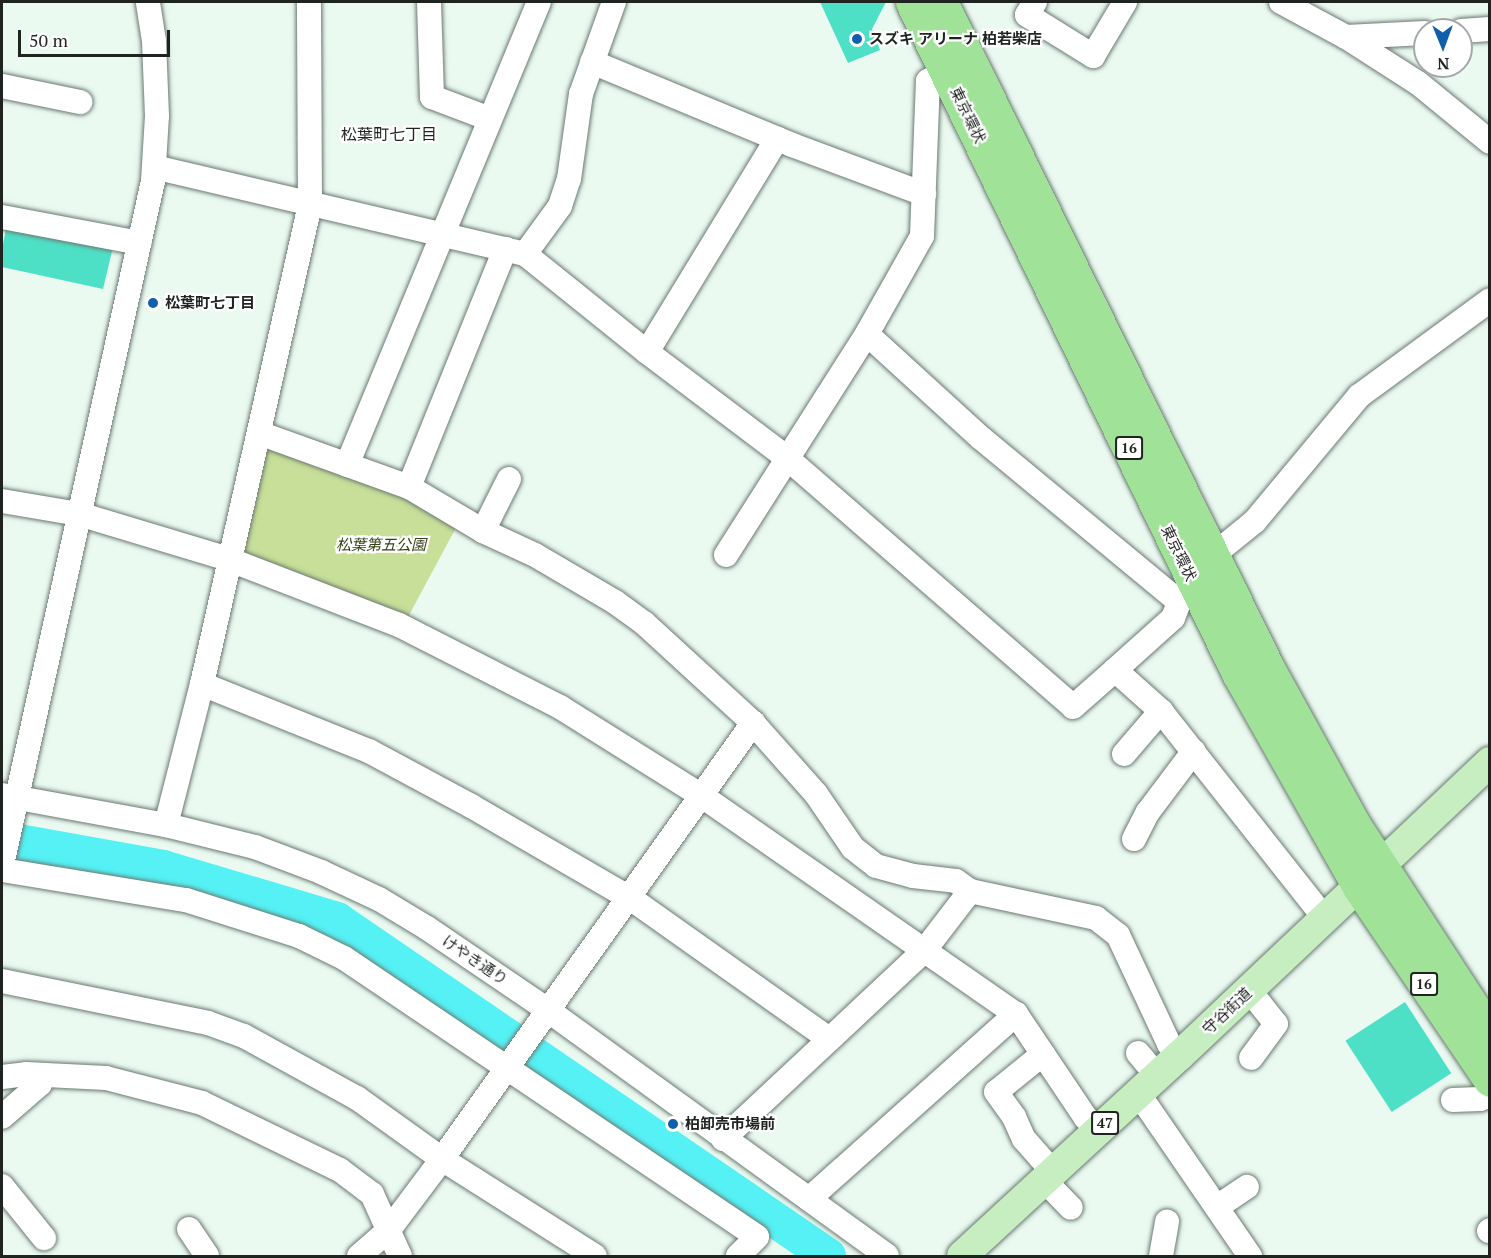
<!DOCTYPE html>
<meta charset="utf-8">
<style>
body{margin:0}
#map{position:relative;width:1491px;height:1258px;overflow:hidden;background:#eafaf1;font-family:"PT Serif","Noto Sans JP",serif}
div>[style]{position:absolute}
.green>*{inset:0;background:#c7df99}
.river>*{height:36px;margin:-18px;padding:0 18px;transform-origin:18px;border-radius:18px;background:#55f1f5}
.building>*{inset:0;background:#4ee0c7;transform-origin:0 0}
.roads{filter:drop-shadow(0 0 2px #6b7971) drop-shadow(0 0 2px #6b7971)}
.minor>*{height:24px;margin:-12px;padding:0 12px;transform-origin:12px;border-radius:12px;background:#fff}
.major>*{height:30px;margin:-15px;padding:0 15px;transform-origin:15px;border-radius:15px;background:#c6eec1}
.highway>*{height:33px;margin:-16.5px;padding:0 16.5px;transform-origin:16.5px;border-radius:16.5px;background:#a0e398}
.dots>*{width:16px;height:16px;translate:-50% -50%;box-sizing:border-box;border:3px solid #fff;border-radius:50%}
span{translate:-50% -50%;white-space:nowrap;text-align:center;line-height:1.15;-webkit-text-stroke:4.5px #fff;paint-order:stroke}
.shield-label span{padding:2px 4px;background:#fff;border:2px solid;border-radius:4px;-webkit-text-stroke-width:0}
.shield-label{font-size:14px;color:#1f2421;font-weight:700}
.poi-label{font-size:15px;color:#1f2421;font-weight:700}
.left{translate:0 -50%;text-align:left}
.street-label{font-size:15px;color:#1f2421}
.park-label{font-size:15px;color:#344018;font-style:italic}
.neighbourhood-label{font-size:16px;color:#1f2421}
.frame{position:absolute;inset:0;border:3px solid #1f2421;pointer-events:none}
.north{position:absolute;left:1413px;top:18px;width:60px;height:60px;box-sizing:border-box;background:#fff;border:2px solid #a5a7a6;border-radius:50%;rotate:179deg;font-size:16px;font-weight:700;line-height:24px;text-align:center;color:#1f2421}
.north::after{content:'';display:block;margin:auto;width:21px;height:27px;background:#0f5fad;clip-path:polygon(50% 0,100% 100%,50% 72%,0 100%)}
.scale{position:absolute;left:18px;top:30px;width:152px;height:27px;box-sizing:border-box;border:3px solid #1f2421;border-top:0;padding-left:8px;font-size:18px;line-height:21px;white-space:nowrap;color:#1f2421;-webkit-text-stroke:4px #fff;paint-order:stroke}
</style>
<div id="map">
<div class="green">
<div style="clip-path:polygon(273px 445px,413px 496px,458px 524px,408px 617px,248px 555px,242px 547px,266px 452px)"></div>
</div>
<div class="river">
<div style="left:2px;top:839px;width:164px;rotate:10.2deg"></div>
<div style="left:163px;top:868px;width:182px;rotate:16.6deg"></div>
<div style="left:337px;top:920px;width:595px;rotate:34.38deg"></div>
</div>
<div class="building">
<div style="clip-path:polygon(820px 2px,886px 2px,872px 29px,880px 50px,848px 63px)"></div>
<div style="clip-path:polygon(7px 224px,113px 247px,103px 289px,2px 267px,2px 249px)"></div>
<div style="left:1405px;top:1002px;width:85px;height:71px;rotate:57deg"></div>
</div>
<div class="roads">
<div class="minor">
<div style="left:429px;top:2px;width:95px;rotate:88.2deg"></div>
<div style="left:432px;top:97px;width:62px;rotate:20.8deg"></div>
<div style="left:1035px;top:2px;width:15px;rotate:122deg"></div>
<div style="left:1027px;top:15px;width:78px;rotate:31.8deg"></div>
<div style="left:1093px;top:56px;width:63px;rotate:-59.3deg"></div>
<div style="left:1281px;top:2px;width:74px;rotate:28.3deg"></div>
<div style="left:1346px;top:37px;width:85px;rotate:32.6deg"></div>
<div style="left:1418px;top:83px;width:93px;rotate:39.3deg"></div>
<div style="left:1461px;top:31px;width:29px;rotate:-4deg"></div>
<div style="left:1346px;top:37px;width:79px;rotate:-2.9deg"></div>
<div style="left:592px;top:62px;width:217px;rotate:22.5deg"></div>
<div style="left:792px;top:145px;width:141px;rotate:20.4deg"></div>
<div style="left:2px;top:86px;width:80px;rotate:11.6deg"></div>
<div style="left:154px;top:167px;width:381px;rotate:13.2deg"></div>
<div style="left:525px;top:254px;width:156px;rotate:38.8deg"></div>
<div style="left:647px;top:352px;width:176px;rotate:37.1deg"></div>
<div style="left:787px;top:458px;width:379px;rotate:41deg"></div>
<div style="left:1073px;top:707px;width:56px;rotate:-41.4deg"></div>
<div style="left:1115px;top:670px;width:62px;rotate:41.7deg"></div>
<div style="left:1161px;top:711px;width:265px;rotate:51.7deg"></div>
<div style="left:2px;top:217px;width:140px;rotate:10.7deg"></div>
<div style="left:525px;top:254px;width:59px;rotate:-53.9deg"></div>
<div style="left:560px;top:206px;width:28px;rotate:-72deg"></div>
<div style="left:569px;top:179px;width:86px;rotate:-82deg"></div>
<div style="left:581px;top:94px;width:98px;rotate:-70.3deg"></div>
<div style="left:867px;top:334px;width:154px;rotate:42.4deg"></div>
<div style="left:981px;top:438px;width:257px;rotate:39.6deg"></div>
<div style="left:647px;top:352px;width:250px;rotate:-58.6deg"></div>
<div style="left:259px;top:433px;width:159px;rotate:19.8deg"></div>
<div style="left:409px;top:487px;width:86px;rotate:30.7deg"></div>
<div style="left:483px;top:531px;width:57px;rotate:24.8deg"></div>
<div style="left:535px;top:555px;width:93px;rotate:30.4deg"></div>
<div style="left:615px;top:602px;width:36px;rotate:36deg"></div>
<div style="left:644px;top:623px;width:148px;rotate:42.5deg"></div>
<div style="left:753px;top:723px;width:95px;rotate:48.4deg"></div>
<div style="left:816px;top:794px;width:65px;rotate:55.6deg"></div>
<div style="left:853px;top:848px;width:29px;rotate:38deg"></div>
<div style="left:876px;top:866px;width:38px;rotate:15deg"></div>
<div style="left:913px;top:876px;width:43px;rotate:6.6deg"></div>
<div style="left:956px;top:881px;width:17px;rotate:36deg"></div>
<div style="left:970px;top:891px;width:129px;rotate:12.1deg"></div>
<div style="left:1096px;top:918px;width:28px;rotate:38deg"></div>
<div style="left:1118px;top:935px;width:120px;rotate:64.9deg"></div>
<div style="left:1169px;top:1044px;width:16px;rotate:50deg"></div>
<div style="left:347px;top:465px;width:501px;rotate:-67.48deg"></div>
<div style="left:409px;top:487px;width:257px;rotate:-68deg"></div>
<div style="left:2px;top:501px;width:78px;rotate:9.6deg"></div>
<div style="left:79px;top:514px;width:156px;rotate:16.8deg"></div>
<div style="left:228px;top:559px;width:183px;rotate:21.1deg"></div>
<div style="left:399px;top:625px;width:181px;rotate:27deg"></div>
<div style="left:560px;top:707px;width:168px;rotate:32.1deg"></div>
<div style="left:702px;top:796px;width:382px;rotate:34.8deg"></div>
<div style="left:1016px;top:1014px;width:125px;rotate:56.1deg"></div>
<div style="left:1086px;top:1118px;width:17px;rotate:45deg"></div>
<div style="left:483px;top:531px;width:58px;rotate:-63.4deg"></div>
<div style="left:726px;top:555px;width:264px;rotate:-57.5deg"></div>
<div style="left:868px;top:332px;width:110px;rotate:-60.6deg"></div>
<div style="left:922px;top:236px;width:155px;rotate:-87.8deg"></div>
<div style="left:928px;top:81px;width:21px;rotate:-31deg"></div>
<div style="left:1212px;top:556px;width:55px;rotate:-39.1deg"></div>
<div style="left:1255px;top:521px;width:163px;rotate:-50.2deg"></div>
<div style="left:1359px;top:396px;width:162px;rotate:-36.2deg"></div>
<div style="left:1115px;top:670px;width:78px;rotate:-41.9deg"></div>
<div style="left:1173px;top:618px;width:17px;rotate:-69deg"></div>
<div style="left:1179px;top:602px;width:17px;rotate:-28deg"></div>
<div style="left:202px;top:684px;width:180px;rotate:21.9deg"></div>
<div style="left:369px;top:751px;width:116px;rotate:28.3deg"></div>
<div style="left:471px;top:806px;width:184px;rotate:30.1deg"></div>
<div style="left:630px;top:898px;width:244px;rotate:35.3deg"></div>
<div style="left:1124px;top:754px;width:57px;rotate:-49.3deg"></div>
<div style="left:2px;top:795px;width:167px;rotate:10.4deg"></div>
<div style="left:166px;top:825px;width:92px;rotate:13.9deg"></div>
<div style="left:255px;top:847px;width:71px;rotate:20.7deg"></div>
<div style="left:321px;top:872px;width:64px;rotate:25deg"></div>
<div style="left:379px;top:899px;width:56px;rotate:31.1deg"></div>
<div style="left:427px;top:928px;width:148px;rotate:34.2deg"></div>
<div style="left:549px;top:1011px;width:417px;rotate:35.9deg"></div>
<div style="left:166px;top:825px;width:146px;rotate:-75.7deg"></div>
<div style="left:202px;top:684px;width:492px;rotate:-77.3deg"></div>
<div style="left:310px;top:204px;width:202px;rotate:-90.3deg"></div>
<div style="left:1134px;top:839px;width:30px;rotate:-63deg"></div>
<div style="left:1148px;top:812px;width:76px;rotate:-53deg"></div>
<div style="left:2px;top:865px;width:700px;rotate:-77.55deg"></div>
<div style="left:153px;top:181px;width:65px;rotate:-86.5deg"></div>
<div style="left:157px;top:116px;width:75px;rotate:-92.3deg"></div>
<div style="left:154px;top:41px;width:39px;rotate:-99deg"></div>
<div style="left:2px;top:870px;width:186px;rotate:9.3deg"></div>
<div style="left:186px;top:900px;width:119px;rotate:17.7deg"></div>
<div style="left:299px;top:936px;width:50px;rotate:26.1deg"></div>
<div style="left:344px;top:958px;width:498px;rotate:34deg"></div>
<div style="left:757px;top:1237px;width:27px;rotate:135deg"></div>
<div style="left:2px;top:981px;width:210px;rotate:11.5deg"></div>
<div style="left:208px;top:1023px;width:38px;rotate:20deg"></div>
<div style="left:244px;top:1036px;width:129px;rotate:28.8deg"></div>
<div style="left:357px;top:1098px;width:105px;rotate:35.7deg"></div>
<div style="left:442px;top:1159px;width:181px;rotate:32.4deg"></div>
<div style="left:1249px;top:990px;width:43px;rotate:51.5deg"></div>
<div style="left:1276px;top:1024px;width:42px;rotate:126.3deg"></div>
<div style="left:1138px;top:1053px;width:30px;rotate:50deg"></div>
<div style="left:1043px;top:1054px;width:60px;rotate:141deg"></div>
<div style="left:996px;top:1092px;width:31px;rotate:54deg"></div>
<div style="left:1014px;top:1117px;width:24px;rotate:66deg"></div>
<div style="left:1024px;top:1139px;width:45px;rotate:48.6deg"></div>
<div style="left:2px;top:1077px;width:24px;rotate:-7deg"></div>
<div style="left:26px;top:1074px;width:80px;rotate:2.9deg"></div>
<div style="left:106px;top:1078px;width:99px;rotate:14.6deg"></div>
<div style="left:202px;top:1103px;width:153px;rotate:25.9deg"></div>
<div style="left:340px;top:1170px;width:40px;rotate:37deg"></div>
<div style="left:372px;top:1194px;width:68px;rotate:65.7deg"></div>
<div style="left:1138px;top:1093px;width:198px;rotate:55.5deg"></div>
<div style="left:1453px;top:1100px;width:27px;rotate:-2deg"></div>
<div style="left:1480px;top:1099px;width:11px;rotate:-22deg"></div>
<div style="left:2px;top:1117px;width:50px;rotate:-41deg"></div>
<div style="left:40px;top:1084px;width:9px;rotate:-90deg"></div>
<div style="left:723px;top:1139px;width:275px;rotate:-43.1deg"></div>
<div style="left:924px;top:951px;width:76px;rotate:-52.5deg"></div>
<div style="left:1045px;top:1181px;width:37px;rotate:46deg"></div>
<div style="left:2px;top:1186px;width:67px;rotate:51.1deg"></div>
<div style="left:809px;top:1199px;width:278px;rotate:-41.8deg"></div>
<div style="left:1217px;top:1207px;width:36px;rotate:-34deg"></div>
<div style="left:189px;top:1229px;width:32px;rotate:56deg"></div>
<div style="left:1489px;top:1231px;width:1px;rotate:-45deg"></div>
<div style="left:359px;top:1256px;width:38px;rotate:-41deg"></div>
<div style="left:388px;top:1231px;width:90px;rotate:-53.1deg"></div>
<div style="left:442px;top:1159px;width:536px;rotate:-54.5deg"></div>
<div style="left:1161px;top:1256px;width:35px;rotate:-80deg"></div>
</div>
<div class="major">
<div style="left:962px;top:1256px;width:295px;rotate:-42.7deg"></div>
<div style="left:1179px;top:1056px;width:428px;rotate:-43.4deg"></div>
</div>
<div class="highway">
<div style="left:912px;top:2px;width:746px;rotate:64.09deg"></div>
<div style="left:1238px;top:673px;width:246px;rotate:60.5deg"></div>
<div style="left:1359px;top:887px;width:233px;rotate:55.8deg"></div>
<div style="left:941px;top:2px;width:744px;rotate:63.85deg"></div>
<div style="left:1269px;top:670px;width:175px;rotate:61.2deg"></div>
<div style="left:1353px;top:823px;width:251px;rotate:56.9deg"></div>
</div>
</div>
<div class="dots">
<div style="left:857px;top:39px;background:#0f5fad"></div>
<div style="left:153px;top:303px;background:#0f5fad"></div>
<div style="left:673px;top:1124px;background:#0f5fad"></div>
</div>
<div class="shield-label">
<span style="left:1129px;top:448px">16</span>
<span style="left:1424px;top:984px">16</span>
<span style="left:1105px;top:1123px">47</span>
</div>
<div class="poi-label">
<span class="left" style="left:869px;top:39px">スズキ アリーナ 柏若柴店</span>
<span class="left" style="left:165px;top:303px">松葉町七丁目</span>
<span class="left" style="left:685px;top:1124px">柏卸売市場前</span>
</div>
<div class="street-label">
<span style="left:968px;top:115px;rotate:64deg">東京環状</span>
<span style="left:1179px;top:553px;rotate:64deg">東京環状</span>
<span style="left:475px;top:960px;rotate:34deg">けやき通り</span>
<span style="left:1227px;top:1011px;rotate:-43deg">守谷街道</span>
</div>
<div class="park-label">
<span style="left:381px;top:545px">松葉第五公園</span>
</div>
<div class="neighbourhood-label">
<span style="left:389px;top:134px">松葉町七丁目</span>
</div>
<div class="frame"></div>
<div class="north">N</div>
<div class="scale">50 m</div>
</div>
